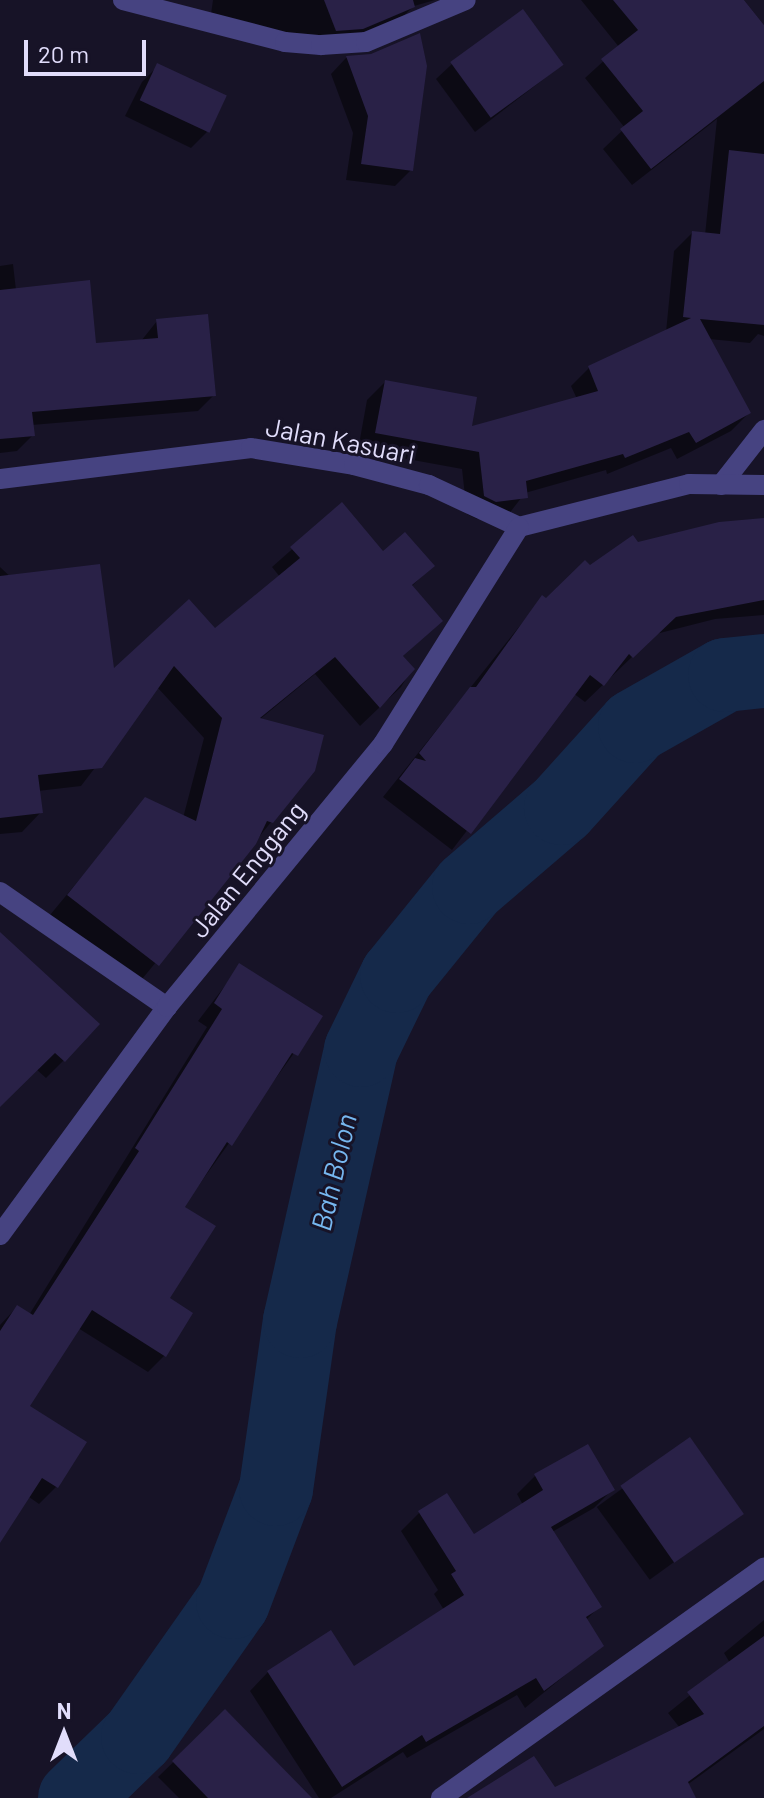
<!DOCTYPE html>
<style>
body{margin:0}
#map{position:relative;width:764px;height:1798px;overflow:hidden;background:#171327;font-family:Barlow,sans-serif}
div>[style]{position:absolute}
.shadow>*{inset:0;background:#0007;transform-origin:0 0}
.river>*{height:74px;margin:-37px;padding:0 37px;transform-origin:37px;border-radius:37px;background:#15294a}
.building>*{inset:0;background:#292147;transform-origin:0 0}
.minor>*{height:20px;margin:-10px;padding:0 10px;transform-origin:10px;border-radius:10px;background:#464381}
span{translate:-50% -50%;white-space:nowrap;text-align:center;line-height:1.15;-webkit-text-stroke:6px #171327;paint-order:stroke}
.street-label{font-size:26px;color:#e1ddfb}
.water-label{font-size:28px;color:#76b7f0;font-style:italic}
.north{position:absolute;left:24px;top:1694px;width:80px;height:80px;-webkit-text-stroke:6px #171327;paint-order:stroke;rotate:0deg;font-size:22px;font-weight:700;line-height:32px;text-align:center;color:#e1ddfb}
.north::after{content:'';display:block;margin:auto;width:28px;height:36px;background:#e1ddfb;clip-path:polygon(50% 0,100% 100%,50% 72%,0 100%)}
.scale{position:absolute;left:24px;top:40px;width:122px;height:36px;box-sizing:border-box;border:4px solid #e1ddfb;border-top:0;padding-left:10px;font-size:24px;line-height:28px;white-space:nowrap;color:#e1ddfb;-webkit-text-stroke:6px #171327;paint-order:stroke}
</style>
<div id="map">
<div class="shadow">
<div style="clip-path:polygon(213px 0,435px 0,414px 6px,396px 23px,345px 44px,209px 28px)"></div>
<div style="clip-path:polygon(581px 0,744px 0,764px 25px,764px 336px,758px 334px,750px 343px,709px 339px,749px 413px,731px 431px,677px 459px,671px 448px,607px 474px,606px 470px,525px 493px,508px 515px,477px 519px,467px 514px,462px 469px,358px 450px,367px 400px,385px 382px,470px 429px,577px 399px,571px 386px,589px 368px,666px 332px,674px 251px,692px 233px,705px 235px,717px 119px,632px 185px,603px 149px,625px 128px,585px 78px,619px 47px)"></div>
<div style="clip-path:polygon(371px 56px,411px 170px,395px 186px,346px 180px,353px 133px,331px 74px,346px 58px)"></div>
<div style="clip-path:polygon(452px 64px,562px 65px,475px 132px,436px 79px)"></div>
<div style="clip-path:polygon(158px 66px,207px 132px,191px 148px,125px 116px,142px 82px)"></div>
<div style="clip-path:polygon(13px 264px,16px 290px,94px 346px,141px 341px,157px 321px,214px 395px,198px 411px,32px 425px,33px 435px,17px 451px,0 453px,0 266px)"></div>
<div style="clip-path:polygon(342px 505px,383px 553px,432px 566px,411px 587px,441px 621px,402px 657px,412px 669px,401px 687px,360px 726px,315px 674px,259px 720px,272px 821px,138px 984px,50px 915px,146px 799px,183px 818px,204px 738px,157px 687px,81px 786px,38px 791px,41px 812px,22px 832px,0 834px,0 567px,112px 672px,214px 631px,280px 577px,272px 567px)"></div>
<div style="clip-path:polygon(764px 520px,764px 615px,715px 619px,656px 634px,585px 702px,573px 693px,452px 850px,383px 797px,542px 598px,546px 601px,590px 567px,638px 544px)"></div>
<div style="clip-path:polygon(0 943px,64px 1060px,46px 1078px,36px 1069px,0 1105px)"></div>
<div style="clip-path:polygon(240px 966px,320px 1017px,183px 1207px,167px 1299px,165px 1355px,148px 1372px,78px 1328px,27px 1407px,56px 1487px,39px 1504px,29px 1497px,0 1536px,0 1325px,17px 1307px,29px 1315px,207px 1027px,198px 1021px)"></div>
<div style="left:689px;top:1440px;width:90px;height:114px;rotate:54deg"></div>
<div style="clip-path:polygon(587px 1446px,612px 1490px,594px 1508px,552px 1532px,600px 1606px,586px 1620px,602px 1645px,525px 1708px,517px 1695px,407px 1758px,403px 1752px,331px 1798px,319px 1798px,250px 1691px,268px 1672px,353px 1668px,444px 1610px,434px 1594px,438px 1590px,401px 1531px,420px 1512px,473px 1536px,523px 1505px,517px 1494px,535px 1476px)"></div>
<div style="clip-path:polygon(764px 1620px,764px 1729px,687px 1785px,694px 1798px,480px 1798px,554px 1789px,680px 1728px,668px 1713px,730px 1663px,724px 1653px)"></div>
<div style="clip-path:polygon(225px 1712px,309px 1798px,179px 1798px,158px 1777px)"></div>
</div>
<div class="river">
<div style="left:75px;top:1798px;width:88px;rotate:-44.1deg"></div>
<div style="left:138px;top:1737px;width:165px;rotate:-54.9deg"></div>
<div style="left:233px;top:1602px;width:121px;rotate:-69.2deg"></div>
<div style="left:276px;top:1489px;width:170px;rotate:-81.9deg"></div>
<div style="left:300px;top:1321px;width:278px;rotate:-77.3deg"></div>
<div style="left:361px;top:1050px;width:82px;rotate:-64.1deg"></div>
<div style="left:397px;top:976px;width:114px;rotate:-51deg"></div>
<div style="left:469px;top:887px;width:121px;rotate:-40.7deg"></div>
<div style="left:561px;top:808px;width:110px;rotate:-47.9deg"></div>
<div style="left:635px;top:726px;width:103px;rotate:-29.5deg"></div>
<div style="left:725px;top:675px;width:39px;rotate:-6deg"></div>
</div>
<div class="building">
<div style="clip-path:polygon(324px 0,413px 0,415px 7px,363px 29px,336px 31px)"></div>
<div style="clip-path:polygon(613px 0,744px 0,764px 25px,764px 81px,651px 169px,620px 129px,643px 111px,601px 59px,638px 30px)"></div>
<div style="left:523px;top:9px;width:69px;height:90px;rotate:54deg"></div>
<div style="clip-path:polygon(420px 33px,427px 66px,413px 171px,361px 164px,368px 116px,346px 56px,371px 54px)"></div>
<div style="left:157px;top:63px;width:77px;height:41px;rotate:25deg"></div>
<div style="clip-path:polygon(729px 150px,764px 154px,764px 325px,700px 319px,751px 413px,696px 443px,689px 432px,625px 458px,623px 454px,526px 481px,528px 498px,496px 502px,484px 496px,479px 452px,375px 433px,385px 380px,477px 397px,472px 426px,598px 391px,588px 366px,691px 318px,683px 317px,692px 231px,720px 234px)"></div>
<div style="clip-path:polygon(90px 280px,96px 343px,158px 338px,156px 319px,208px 314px,216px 396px,32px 412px,35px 436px,0 439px,0 290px)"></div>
<div style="clip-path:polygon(342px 502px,383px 551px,405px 532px,435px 566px,412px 585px,443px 621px,403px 656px,415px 669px,380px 708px,335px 657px,260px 718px,324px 735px,315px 771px,273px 823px,267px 821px,256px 844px,159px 966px,67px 895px,145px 797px,196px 821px,222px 718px,174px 666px,102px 768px,38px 775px,43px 813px,0 818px,0 576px,100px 564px,114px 668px,189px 599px,215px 628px,300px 558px,290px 547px)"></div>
<div style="clip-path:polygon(764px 518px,764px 600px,676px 617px,633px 658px,629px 654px,604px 686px,590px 675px,471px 834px,399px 779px,415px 758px,426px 761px,419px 753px,470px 687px,476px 687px,542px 595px,546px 598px,585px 560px,590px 565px,633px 535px,638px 542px,719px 522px)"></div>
<div style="clip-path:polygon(0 932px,100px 1024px,65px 1062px,55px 1053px,0 1107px)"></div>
<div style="clip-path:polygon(239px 963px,323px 1016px,298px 1056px,292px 1053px,232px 1146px,227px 1142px,185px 1207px,216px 1226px,170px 1298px,193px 1313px,166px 1357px,92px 1310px,30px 1406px,87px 1442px,58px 1488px,42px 1478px,0 1543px,0 1331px,17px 1305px,33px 1315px,139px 1151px,135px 1148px,222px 1009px,214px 1003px)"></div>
<div style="left:690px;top:1437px;width:94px;height:85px;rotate:55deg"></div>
<div style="clip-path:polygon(588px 1444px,615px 1490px,551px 1527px,602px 1607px,586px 1617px,604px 1646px,544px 1691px,536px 1678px,426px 1742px,422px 1735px,342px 1787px,267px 1671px,331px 1630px,354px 1666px,464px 1595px,451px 1574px,456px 1571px,418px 1511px,447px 1493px,474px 1534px,543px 1490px,534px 1474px)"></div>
<div style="clip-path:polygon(764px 1636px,764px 1726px,688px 1782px,696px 1798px,467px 1798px,534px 1756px,555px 1787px,704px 1714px,687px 1692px)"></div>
<div style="clip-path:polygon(225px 1709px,312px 1798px,208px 1798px,172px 1761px)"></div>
</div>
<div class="minor">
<div style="left:123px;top:0;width:167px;rotate:14.5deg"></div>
<div style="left:285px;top:42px;width:36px;rotate:5deg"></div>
<div style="left:321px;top:45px;width:45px;rotate:-3.8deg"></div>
<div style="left:366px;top:42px;width:108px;rotate:-22.8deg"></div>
<div style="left:0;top:479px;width:253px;rotate:-7deg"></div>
<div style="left:251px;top:448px;width:104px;rotate:9.4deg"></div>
<div style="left:354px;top:465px;width:78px;rotate:14.9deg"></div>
<div style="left:429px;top:485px;width:99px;rotate:25deg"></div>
<div style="left:721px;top:485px;width:70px;rotate:-52deg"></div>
<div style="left:519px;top:527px;width:175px;rotate:-14.2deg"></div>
<div style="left:689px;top:484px;width:75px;rotate:0.8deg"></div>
<div style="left:0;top:892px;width:203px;rotate:34.6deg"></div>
<div style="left:0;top:1235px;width:283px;rotate:-53.8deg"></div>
<div style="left:167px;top:1007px;width:340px;rotate:-50.6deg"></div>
<div style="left:383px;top:744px;width:256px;rotate:-57.9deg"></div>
<div style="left:441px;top:1798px;width:397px;rotate:-35.5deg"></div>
</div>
<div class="street-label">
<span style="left:341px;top:440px;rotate:11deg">Jalan Kasuari</span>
<span style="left:247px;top:869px;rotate:-51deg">Jalan Enggang</span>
</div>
<div class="water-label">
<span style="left:333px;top:1172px;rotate:-77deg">Bah Bolon</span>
</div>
<div class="north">N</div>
<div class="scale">20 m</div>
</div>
